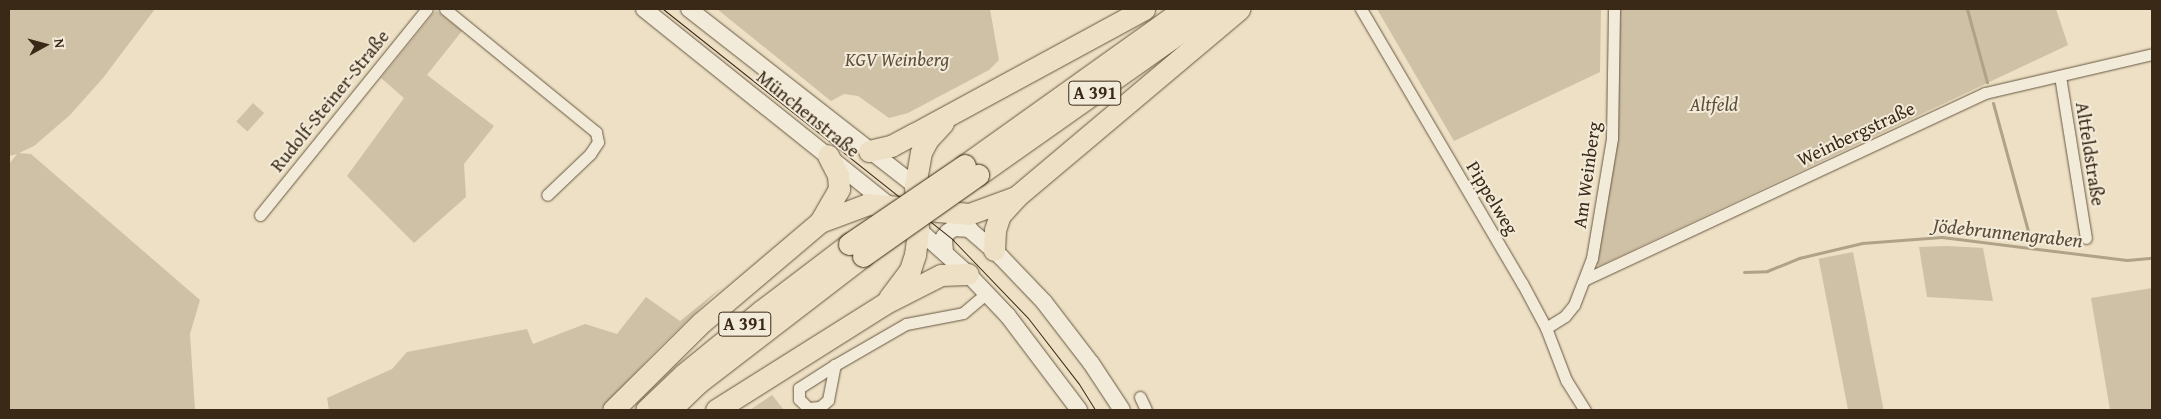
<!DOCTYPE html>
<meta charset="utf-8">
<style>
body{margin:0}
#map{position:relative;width:2161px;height:419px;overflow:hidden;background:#ede0c4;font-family:"Gentium Book Plus",serif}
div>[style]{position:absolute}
.green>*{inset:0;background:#cfc1a6;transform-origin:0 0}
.stream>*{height:3px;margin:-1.5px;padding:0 1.5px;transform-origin:1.5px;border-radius:1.5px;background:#b0a289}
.roads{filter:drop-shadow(0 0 1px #675742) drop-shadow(0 0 1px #675742)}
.minor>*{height:11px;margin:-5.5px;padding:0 5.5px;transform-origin:5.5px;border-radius:5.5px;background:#f3ebd9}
.secondary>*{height:16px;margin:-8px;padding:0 8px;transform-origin:8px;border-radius:8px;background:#f3ebd9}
.motorway>*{height:21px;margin:-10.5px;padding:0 10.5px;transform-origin:10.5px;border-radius:10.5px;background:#ede0c4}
.tram>*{height:1px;margin:-0.5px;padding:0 0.5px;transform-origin:0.5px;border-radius:0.5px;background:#3a2916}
.bridges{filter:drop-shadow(0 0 1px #3a2916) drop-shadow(0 0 1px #3a2916)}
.motorway-bridge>*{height:21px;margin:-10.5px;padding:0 10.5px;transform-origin:10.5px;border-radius:10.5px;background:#ede0c4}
span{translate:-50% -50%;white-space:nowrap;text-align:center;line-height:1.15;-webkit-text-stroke:4px #f3ebd9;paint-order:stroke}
.shield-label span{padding:1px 4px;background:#f3ebd9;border:1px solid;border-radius:4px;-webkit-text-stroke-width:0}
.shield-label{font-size:18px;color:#3a2916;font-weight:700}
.park-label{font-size:19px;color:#5f4f3a;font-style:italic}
.street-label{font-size:19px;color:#3a2916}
.water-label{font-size:20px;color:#5d4d38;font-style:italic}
.frame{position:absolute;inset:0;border:10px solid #3a2916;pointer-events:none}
.north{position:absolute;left:20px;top:20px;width:50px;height:50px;-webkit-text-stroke:4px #f3ebd9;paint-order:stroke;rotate:83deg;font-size:14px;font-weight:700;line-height:20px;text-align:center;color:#3a2916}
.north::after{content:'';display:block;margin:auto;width:18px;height:22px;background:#3a2916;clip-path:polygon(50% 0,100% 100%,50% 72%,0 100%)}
</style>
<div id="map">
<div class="green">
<div style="clip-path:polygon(9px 9px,155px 9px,103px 78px,70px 115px,34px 146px,19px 153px,31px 154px,200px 300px,190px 334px,195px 410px,9px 410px,9px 164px,17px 154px,9px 156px)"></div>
<div style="clip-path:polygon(717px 9px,990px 9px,999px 60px,989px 70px,908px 113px,889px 118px,858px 96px,844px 94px,831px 101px)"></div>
<div style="clip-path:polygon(1377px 9px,1601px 9px,1600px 72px,1454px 141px)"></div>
<div style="clip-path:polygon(1619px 9px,2056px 9px,2068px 45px,1599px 266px,1595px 262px)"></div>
<div style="clip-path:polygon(436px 10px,462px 31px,427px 75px,494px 126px,464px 164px,466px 197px,414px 243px,347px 176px,404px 98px,381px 78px)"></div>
<div style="left:253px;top:103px;width:15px;height:25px;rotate:42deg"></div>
<div style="clip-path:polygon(1948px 246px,1983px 248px,1993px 301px,1927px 297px,1919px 247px)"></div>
<div style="left:1853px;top:252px;width:161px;height:35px;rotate:79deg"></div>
<div style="clip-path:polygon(722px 287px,657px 350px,600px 410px,329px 410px,327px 398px,392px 369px,407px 352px,527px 329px,533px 344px,585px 324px,617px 334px,646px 297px,680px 321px)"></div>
<div style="clip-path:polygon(2152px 288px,2152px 410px,2110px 410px,2091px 298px)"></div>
<div style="clip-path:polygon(772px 395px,784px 410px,750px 410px)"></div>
</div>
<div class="stream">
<div style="left:1967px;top:9px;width:76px;rotate:74.7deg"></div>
<div style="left:1993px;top:103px;width:148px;rotate:74.7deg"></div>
<div style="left:1744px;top:272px;width:23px;rotate:-2deg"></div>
<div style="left:1767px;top:271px;width:35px;rotate:-22deg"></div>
<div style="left:1799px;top:258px;width:65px;rotate:-13.4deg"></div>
<div style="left:1862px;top:243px;width:80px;rotate:-4.3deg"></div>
<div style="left:1942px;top:237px;width:186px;rotate:7.1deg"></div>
<div style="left:2127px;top:260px;width:25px;rotate:-5deg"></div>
</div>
<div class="roads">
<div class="minor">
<div style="left:445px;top:9px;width:195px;rotate:39.2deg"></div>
<div style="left:596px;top:132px;width:10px;rotate:79deg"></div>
<div style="left:598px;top:142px;width:14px;rotate:124deg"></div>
<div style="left:590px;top:154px;width:59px;rotate:136.4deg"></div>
<div style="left:1361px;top:9px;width:318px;rotate:59.6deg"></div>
<div style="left:1522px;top:283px;width:51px;rotate:61.9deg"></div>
<div style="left:1546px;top:328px;width:56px;rotate:69deg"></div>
<div style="left:1566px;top:380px;width:36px;rotate:58deg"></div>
<div style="left:2060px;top:76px;width:164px;rotate:80.9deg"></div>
<div style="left:260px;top:215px;width:265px;rotate:-51deg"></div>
<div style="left:1586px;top:279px;width:440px;rotate:-25deg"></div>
<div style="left:1985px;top:93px;width:171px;rotate:-13.1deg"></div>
<div style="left:1546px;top:328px;width:22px;rotate:-32deg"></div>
<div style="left:1565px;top:316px;width:14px;rotate:-51deg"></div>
<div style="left:1574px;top:305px;width:50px;rotate:-69deg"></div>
<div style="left:1592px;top:258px;width:122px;rotate:-80.5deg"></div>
<div style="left:1612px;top:138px;width:129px;rotate:-89.1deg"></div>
<div style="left:835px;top:365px;width:43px;rotate:147.4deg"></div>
<div style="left:799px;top:388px;width:11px;rotate:90deg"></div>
<div style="left:799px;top:399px;width:13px;rotate:45deg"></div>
<div style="left:808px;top:408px;width:12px;rotate:-5deg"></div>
<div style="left:820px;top:407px;width:11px;rotate:-41deg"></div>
<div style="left:828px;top:400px;width:36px;rotate:-79deg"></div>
<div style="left:835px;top:365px;width:82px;rotate:-30deg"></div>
<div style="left:906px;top:324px;width:58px;rotate:-10.9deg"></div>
<div style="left:963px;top:313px;width:31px;rotate:-40deg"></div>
<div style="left:1140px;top:397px;width:14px;rotate:65deg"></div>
</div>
<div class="secondary">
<div style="left:644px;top:9px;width:318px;rotate:38.7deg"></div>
<div style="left:689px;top:9px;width:296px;rotate:38deg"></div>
<div style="left:947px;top:210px;width:72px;rotate:41deg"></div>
<div style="left:1001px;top:257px;width:62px;rotate:46.3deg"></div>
<div style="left:1044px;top:302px;width:77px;rotate:52.4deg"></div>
<div style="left:1091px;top:363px;width:56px;rotate:56.6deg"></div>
<div style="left:911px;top:223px;width:76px;rotate:41.8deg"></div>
<div style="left:968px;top:274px;width:58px;rotate:46.4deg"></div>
<div style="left:1008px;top:316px;width:118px;rotate:52.9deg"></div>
<div style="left:945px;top:253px;width:16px;rotate:-94deg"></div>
<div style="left:944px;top:237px;width:6px;rotate:-51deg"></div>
<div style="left:948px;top:232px;width:7px;rotate:-34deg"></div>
<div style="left:954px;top:228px;width:16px;rotate:4deg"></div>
</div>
<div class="motorway">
<div style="left:869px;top:151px;width:23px;rotate:-13deg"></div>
<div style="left:891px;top:146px;width:26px;rotate:-28deg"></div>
<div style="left:914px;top:134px;width:262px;rotate:-28.5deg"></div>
<div style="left:965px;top:165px;width:269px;rotate:-35.5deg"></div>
<div style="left:978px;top:175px;width:288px;rotate:-35.2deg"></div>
<div style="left:820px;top:222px;width:38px;rotate:-60deg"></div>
<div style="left:839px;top:189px;width:14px;rotate:-94deg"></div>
<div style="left:838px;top:175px;width:22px;rotate:-117deg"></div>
<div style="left:994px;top:250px;width:20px;rotate:-87deg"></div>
<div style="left:995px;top:230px;width:16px;rotate:-72deg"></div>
<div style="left:1000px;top:215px;width:24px;rotate:-48deg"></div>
<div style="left:1016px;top:197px;width:292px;rotate:-40.1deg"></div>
<div style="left:889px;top:298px;width:35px;rotate:-53deg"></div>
<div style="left:910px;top:270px;width:16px;rotate:-72deg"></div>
<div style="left:915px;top:255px;width:26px;rotate:-83deg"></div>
<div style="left:918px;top:229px;width:43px;rotate:-94deg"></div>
<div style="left:915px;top:186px;width:35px;rotate:-80deg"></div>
<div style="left:921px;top:152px;width:15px;rotate:-62deg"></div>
<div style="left:928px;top:139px;width:22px;rotate:-47deg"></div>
<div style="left:613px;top:410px;width:125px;rotate:-44.7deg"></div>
<div style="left:702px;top:322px;width:155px;rotate:-40.3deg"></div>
<div style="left:820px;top:222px;width:51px;rotate:-20.6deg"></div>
<div style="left:868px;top:204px;width:101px;rotate:5.7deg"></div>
<div style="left:969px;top:214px;width:50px;rotate:-19.9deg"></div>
<div style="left:646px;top:410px;width:52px;rotate:-43.5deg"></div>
<div style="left:684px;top:374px;width:99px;rotate:-39.3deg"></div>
<div style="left:761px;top:311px;width:111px;rotate:-37.3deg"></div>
<div style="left:670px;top:410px;width:39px;rotate:-44deg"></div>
<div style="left:698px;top:383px;width:208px;rotate:-37.6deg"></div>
<div style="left:716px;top:410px;width:199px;rotate:-32.2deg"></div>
<div style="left:884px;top:304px;width:64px;rotate:-27deg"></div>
<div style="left:941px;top:275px;width:27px;rotate:-2deg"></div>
</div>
</div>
<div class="tram">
<div style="left:663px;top:9px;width:371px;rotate:38.5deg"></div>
<div style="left:953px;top:240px;width:108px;rotate:46.1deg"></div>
<div style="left:1028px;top:318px;width:83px;rotate:52.3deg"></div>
<div style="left:1079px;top:384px;width:31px;rotate:58deg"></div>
</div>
<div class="bridges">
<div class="motorway-bridge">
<div style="left:849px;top:244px;width:140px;rotate:-34.3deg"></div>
<div style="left:863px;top:256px;width:141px;rotate:-35.2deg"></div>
</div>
</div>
<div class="shield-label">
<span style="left:1095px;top:93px">A 391</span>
<span style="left:745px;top:324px">A 391</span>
</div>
<div class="park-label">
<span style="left:897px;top:60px">KGV Weinberg</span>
<span style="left:1714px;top:105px">Altfeld</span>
</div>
<div class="street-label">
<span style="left:330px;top:101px;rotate:-51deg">Rudolf-Steiner-Straße</span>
<span style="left:808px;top:114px;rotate:39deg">Münchenstraße</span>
<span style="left:1856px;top:134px;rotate:-25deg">Weinbergstraße</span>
<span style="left:2090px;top:154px;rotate:81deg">Altfeldstraße</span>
<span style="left:1587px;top:175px;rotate:-82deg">Am Weinberg</span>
<span style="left:1492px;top:198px;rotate:59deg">Pippelweg</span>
</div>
<div class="water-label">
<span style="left:2008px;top:232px;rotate:6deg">Jödebrunnengraben</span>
</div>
<div class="frame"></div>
<div class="north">N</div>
</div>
